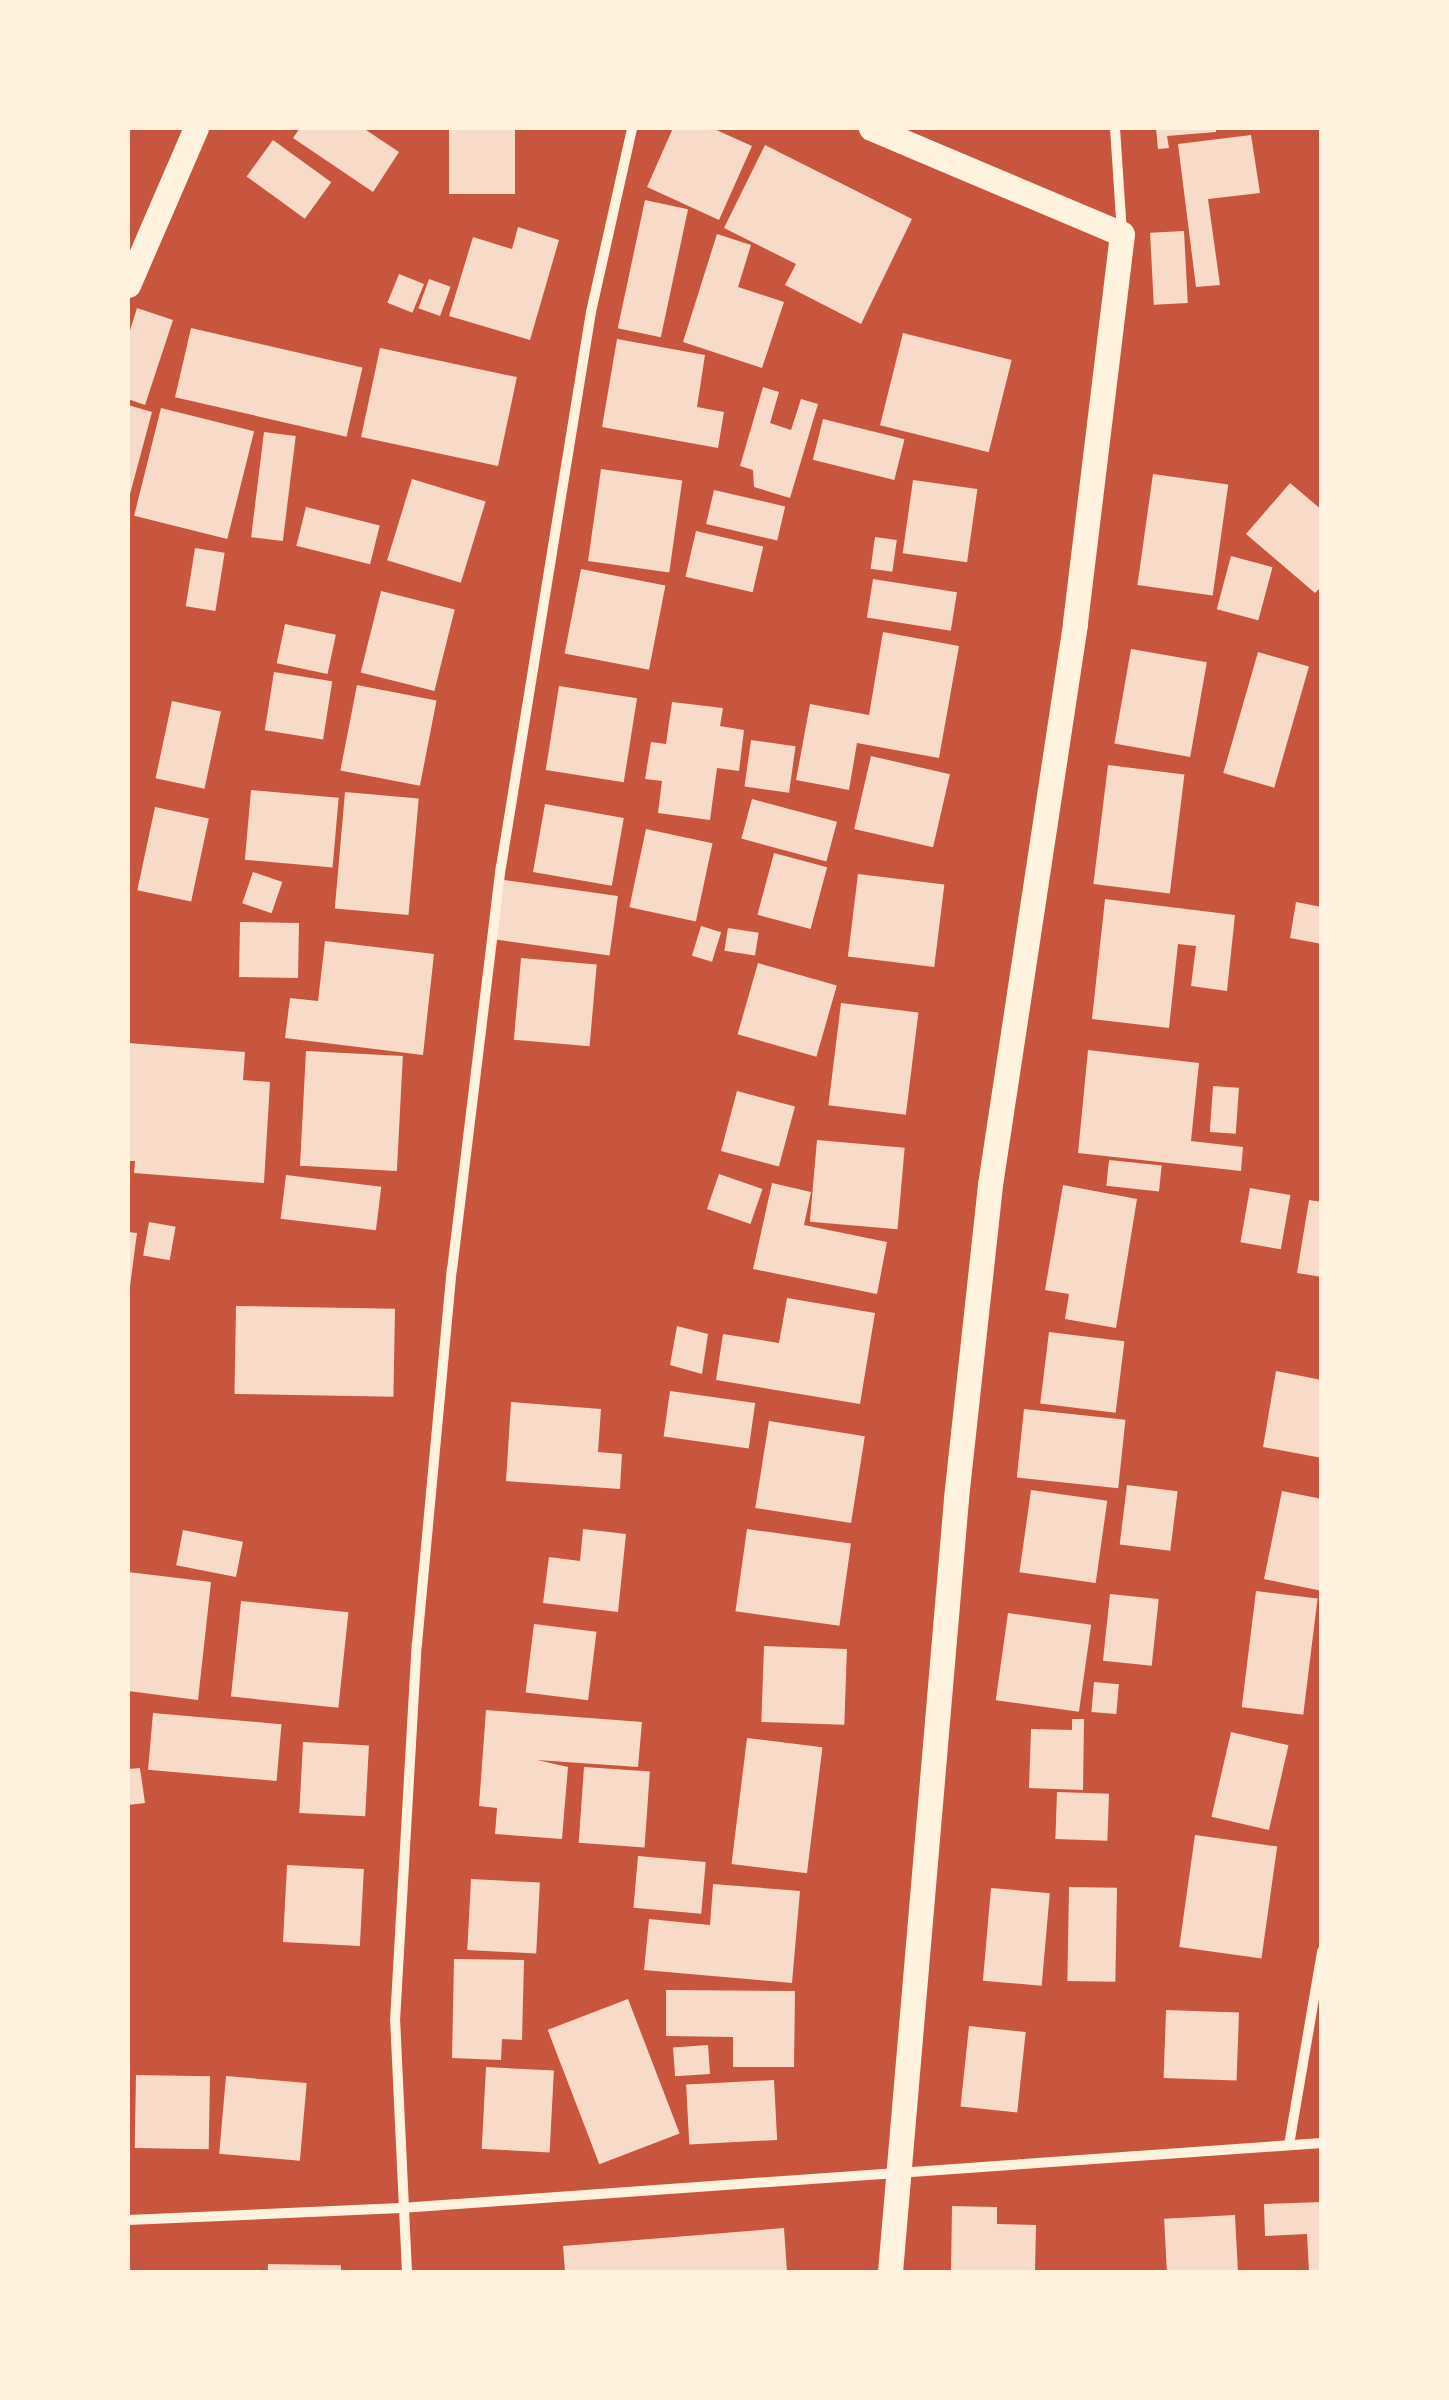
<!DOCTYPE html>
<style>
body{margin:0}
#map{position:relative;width:1449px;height:2400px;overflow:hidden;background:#c8553d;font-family:Arial,sans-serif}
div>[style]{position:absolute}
.building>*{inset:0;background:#f7dbc8;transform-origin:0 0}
.minor>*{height:10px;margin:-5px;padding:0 5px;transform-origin:5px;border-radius:5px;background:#fff3e0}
.primary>*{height:25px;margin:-12.5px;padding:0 12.5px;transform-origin:12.5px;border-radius:12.5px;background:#fff3e0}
span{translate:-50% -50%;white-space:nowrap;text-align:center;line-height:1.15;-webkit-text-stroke:8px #fff3e0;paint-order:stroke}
.frame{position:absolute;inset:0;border:130px solid #fff3e0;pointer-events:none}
</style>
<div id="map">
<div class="building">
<div style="clip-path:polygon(300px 128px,363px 128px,399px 152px,373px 192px,293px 138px)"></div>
<div style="left:449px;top:128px;width:66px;height:66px"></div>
<div style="clip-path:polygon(673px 128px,712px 128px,752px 146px,719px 220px,647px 187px)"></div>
<div style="clip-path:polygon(1156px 128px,1216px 128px,1216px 132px,1167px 136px,1169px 148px,1158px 149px)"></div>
<div style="clip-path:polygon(1251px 135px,1260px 193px,1208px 199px,1220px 285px,1196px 287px,1178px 144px)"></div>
<div style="left:273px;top:140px;width:72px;height:45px;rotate:36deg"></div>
<div style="clip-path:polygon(765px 145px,912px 219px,861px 324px,785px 285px,796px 264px,724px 228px)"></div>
<div style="left:645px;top:200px;width:44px;height:131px;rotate:12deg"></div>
<div style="clip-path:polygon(518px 227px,559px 240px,530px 340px,449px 316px,473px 237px,512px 249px)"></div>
<div style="left:1184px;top:231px;width:72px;height:34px;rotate:87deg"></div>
<div style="clip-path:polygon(717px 234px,751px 245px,738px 287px,784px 302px,762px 368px,683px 342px)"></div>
<div style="left:399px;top:274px;width:27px;height:31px;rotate:22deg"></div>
<div style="left:429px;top:279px;width:23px;height:31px;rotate:20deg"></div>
<div style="clip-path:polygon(137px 308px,173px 320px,145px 405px,128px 399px,128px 337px)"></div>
<div style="left:191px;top:328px;width:176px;height:71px;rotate:13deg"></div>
<div style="left:903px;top:333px;width:112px;height:95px;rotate:14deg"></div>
<div style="clip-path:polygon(617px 339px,705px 355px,697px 407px,724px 412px,718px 448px,602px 427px)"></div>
<div style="left:380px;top:348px;width:140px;height:91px;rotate:12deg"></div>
<div style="clip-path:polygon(763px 387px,779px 392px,770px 423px,791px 430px,801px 399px,818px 404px,790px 498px,754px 487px,753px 470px,740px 466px)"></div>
<div style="clip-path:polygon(128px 405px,152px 412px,129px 498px,128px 497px)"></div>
<div style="left:161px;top:408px;width:96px;height:111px;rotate:14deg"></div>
<div style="left:823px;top:419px;width:84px;height:42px;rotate:14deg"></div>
<div style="left:264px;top:432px;width:32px;height:106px;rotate:7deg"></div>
<div style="left:601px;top:469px;width:82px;height:93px;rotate:8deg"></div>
<div style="left:1153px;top:474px;width:76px;height:112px;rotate:8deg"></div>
<div style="left:412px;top:479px;width:77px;height:85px;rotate:17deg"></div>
<div style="left:913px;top:480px;width:65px;height:74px;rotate:8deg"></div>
<div style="clip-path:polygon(1290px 483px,1322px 510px,1322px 586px,1315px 593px,1246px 534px)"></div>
<div style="left:714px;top:490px;width:73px;height:35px;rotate:13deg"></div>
<div style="left:306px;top:507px;width:76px;height:40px;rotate:14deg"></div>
<div style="left:696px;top:531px;width:69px;height:47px;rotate:13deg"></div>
<div style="left:875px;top:537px;width:22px;height:32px;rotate:8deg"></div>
<div style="left:195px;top:548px;width:30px;height:59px;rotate:9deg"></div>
<div style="left:1231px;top:556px;width:43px;height:55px;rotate:15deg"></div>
<div style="left:581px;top:569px;width:86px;height:86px;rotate:11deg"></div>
<div style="left:873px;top:579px;width:85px;height:39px;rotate:9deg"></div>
<div style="left:381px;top:591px;width:76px;height:84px;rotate:14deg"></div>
<div style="left:285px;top:624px;width:52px;height:40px;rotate:12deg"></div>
<div style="clip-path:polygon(883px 632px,959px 646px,939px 758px,857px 743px,849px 790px,796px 780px,810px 704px,869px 715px)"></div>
<div style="left:1131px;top:649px;width:77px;height:96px;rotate:10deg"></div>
<div style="left:1258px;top:652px;width:53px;height:126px;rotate:16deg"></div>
<div style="left:274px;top:672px;width:59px;height:59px;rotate:9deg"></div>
<div style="left:357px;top:685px;width:81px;height:87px;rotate:11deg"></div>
<div style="left:559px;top:686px;width:79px;height:85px;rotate:9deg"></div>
<div style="left:172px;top:701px;width:50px;height:79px;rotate:12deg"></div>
<div style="clip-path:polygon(672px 702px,723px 708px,720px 726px,744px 730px,739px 771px,717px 768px,710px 820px,658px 813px,662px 781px,645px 779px,651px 742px,666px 744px)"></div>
<div style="left:751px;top:740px;width:45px;height:47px;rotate:8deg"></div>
<div style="left:871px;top:756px;width:81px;height:75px;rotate:13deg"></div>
<div style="left:1108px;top:765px;width:77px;height:120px;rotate:7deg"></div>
<div style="left:251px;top:790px;width:88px;height:70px;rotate:5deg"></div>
<div style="left:345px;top:792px;width:74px;height:117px;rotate:5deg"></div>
<div style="left:752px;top:799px;width:88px;height:41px;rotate:15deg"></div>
<div style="left:545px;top:804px;width:80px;height:69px;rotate:10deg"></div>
<div style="left:155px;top:807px;width:55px;height:85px;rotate:12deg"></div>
<div style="left:646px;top:829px;width:68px;height:80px;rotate:12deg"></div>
<div style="left:774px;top:853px;width:55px;height:64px;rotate:15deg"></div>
<div style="left:253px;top:872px;width:31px;height:33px;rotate:19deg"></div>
<div style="left:858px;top:874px;width:87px;height:83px;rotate:7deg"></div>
<div style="left:504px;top:880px;width:115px;height:60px;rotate:8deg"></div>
<div style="clip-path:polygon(1105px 899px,1235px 915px,1227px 991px,1191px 986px,1196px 946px,1178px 944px,1169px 1028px,1092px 1019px)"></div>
<div style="clip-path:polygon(1296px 902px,1322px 907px,1322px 944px,1290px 938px)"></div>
<div style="left:240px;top:922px;width:59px;height:55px;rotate:1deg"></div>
<div style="left:701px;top:926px;width:21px;height:31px;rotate:17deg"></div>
<div style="left:728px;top:928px;width:31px;height:23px;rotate:9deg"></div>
<div style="clip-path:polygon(325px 941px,434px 954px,423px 1055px,285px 1038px,290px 998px,318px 1001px)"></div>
<div style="left:521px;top:958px;width:76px;height:82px;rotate:5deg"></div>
<div style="left:758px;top:963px;width:82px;height:74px;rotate:16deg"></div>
<div style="left:841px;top:1003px;width:78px;height:103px;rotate:7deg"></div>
<div style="clip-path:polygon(128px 1043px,245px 1052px,243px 1080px,270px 1082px,264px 1183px,134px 1173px,135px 1161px,128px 1161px)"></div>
<div style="clip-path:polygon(1088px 1050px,1199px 1063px,1191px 1141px,1243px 1147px,1241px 1171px,1078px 1153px)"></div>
<div style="left:306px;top:1051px;width:97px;height:115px;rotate:3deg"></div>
<div style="left:1213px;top:1086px;width:26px;height:46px;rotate:4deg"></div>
<div style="left:737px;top:1091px;width:60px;height:62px;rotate:15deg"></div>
<div style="left:817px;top:1140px;width:88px;height:82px;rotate:5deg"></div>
<div style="left:1109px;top:1160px;width:53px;height:26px;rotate:6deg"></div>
<div style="left:719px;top:1174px;width:46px;height:37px;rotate:19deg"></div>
<div style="left:286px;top:1175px;width:96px;height:44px;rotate:7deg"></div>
<div style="clip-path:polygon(772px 1183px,811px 1192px,804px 1225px,887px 1242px,877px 1294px,753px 1269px)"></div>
<div style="clip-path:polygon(1063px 1185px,1137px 1199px,1116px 1328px,1065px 1319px,1069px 1294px,1045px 1290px)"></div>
<div style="left:1250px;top:1188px;width:41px;height:55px;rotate:10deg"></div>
<div style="clip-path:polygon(1309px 1200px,1322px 1202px,1322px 1277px,1297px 1273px)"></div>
<div style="left:149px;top:1222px;width:27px;height:34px;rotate:10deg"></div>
<div style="clip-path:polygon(128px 1232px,137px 1233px,130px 1286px,128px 1286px)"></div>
<div style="clip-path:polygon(787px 1298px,875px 1313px,860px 1404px,716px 1380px,723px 1334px,779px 1343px)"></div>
<div style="left:236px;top:1306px;width:159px;height:88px;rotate:1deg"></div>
<div style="clip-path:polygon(677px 1326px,708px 1334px,702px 1374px,670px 1365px)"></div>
<div style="left:1049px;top:1332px;width:76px;height:72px;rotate:7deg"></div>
<div style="clip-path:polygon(1276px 1371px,1322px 1380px,1322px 1458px,1263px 1447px)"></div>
<div style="left:670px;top:1391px;width:86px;height:46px;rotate:8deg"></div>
<div style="clip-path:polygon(511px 1402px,601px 1409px,598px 1452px,622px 1454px,620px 1489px,506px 1481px)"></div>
<div style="left:1024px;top:1409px;width:102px;height:69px;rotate:6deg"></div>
<div style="left:769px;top:1421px;width:97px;height:88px;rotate:9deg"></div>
<div style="left:1127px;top:1485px;width:51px;height:60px;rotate:7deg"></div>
<div style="left:1031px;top:1490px;width:77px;height:83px;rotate:8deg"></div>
<div style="clip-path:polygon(1282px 1491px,1322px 1499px,1322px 1591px,1264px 1579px)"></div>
<div style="clip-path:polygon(583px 1529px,626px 1534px,618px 1612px,543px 1603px,549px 1557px,580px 1561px)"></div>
<div style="left:747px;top:1529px;width:105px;height:83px;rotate:8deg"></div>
<div style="left:183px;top:1530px;width:61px;height:36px;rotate:11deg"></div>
<div style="clip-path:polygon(128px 1572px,211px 1582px,198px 1700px,128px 1691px)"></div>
<div style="left:1256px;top:1591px;width:62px;height:117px;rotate:7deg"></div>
<div style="left:1110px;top:1594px;width:49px;height:67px;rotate:6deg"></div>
<div style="left:241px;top:1601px;width:108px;height:96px;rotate:6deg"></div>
<div style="left:1008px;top:1613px;width:84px;height:88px;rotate:8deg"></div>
<div style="left:534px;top:1624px;width:63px;height:69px;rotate:7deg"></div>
<div style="left:764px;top:1646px;width:83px;height:76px;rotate:2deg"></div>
<div style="left:1094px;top:1682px;width:25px;height:30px;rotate:5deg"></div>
<div style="clip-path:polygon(486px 1710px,642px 1722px,638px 1767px,537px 1760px,568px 1767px,562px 1839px,495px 1834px,497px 1808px,479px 1806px)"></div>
<div style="left:153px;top:1713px;width:129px;height:57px;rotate:5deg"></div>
<div style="clip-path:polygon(1072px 1719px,1084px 1719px,1083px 1790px,1029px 1788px,1031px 1729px,1072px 1730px)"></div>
<div style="left:1231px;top:1732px;width:59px;height:87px;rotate:13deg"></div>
<div style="left:747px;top:1738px;width:76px;height:127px;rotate:7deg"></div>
<div style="left:303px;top:1742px;width:66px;height:71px;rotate:3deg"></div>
<div style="left:584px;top:1767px;width:66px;height:76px;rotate:4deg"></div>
<div style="clip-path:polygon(140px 1768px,145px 1803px,128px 1805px,128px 1769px)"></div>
<div style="left:1057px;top:1792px;width:52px;height:47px;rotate:2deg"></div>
<div style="left:1195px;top:1835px;width:83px;height:113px;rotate:8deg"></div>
<div style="left:638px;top:1856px;width:68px;height:52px;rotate:5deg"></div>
<div style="left:287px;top:1865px;width:77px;height:77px;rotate:3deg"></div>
<div style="left:471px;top:1879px;width:69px;height:71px;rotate:3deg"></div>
<div style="clip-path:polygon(713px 1884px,800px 1891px,792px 1983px,644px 1970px,649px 1919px,710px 1925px)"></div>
<div style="left:1069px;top:1887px;width:48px;height:94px;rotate:1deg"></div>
<div style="left:991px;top:1888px;width:59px;height:93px;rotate:5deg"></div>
<div style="clip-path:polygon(454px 1959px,524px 1960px,522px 2040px,502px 2039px,501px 2060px,452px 2058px)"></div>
<div style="clip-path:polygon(666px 1990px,795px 1991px,794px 2067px,733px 2067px,733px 2037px,666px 2036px)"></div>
<div style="left:628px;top:1999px;width:144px;height:86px;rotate:69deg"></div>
<div style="left:1166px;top:2010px;width:73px;height:68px;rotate:2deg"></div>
<div style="left:969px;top:2026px;width:57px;height:81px;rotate:6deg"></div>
<div style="left:708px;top:2045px;width:29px;height:35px;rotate:86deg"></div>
<div style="left:486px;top:2067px;width:68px;height:82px;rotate:3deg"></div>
<div style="left:136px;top:2075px;width:74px;height:73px;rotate:1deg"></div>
<div style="left:226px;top:2076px;width:81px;height:78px;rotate:5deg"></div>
<div style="left:774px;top:2080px;width:60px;height:88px;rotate:87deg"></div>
<div style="clip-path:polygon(1322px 2202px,1322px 2272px,1309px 2272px,1307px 2234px,1265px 2236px,1264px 2204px)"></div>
<div style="clip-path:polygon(952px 2206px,997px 2207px,997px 2224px,1036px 2225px,1035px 2272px,951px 2272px)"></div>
<div style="left:1235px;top:2215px;width:57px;height:71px;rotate:87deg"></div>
<div style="clip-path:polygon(784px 2228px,787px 2272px,565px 2272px,563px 2246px)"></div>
<div style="left:268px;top:2264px;width:73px;height:8px;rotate:1deg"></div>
</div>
<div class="minor">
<div style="left:1115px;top:128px;width:105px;rotate:86.2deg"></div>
<div style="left:1289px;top:2145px;width:197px;rotate:-80.3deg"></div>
<div style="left:128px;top:2220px;width:273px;rotate:-2.5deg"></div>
<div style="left:401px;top:2208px;width:923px;rotate:-4.04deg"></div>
<div style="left:407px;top:2272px;width:251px;rotate:-92.7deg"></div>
<div style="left:395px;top:2021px;width:378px;rotate:-86.7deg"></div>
<div style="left:417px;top:1644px;width:376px;rotate:-84.7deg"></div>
<div style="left:452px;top:1270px;width:406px;rotate:-83.1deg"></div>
<div style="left:501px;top:867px;width:562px;rotate:-80.79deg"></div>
<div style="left:591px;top:312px;width:189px;rotate:-77.4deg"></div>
</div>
<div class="primary">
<div style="left:871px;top:128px;width:272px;rotate:22.9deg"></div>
<div style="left:1122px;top:234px;width:393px;rotate:96.9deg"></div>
<div style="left:1075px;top:624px;width:567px;rotate:98.62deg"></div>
<div style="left:990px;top:1185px;width:316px;rotate:96.2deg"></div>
<div style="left:956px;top:1499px;width:776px;rotate:94.88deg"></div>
<div style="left:128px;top:285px;width:171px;rotate:-66.6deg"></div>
</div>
<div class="frame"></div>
</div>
